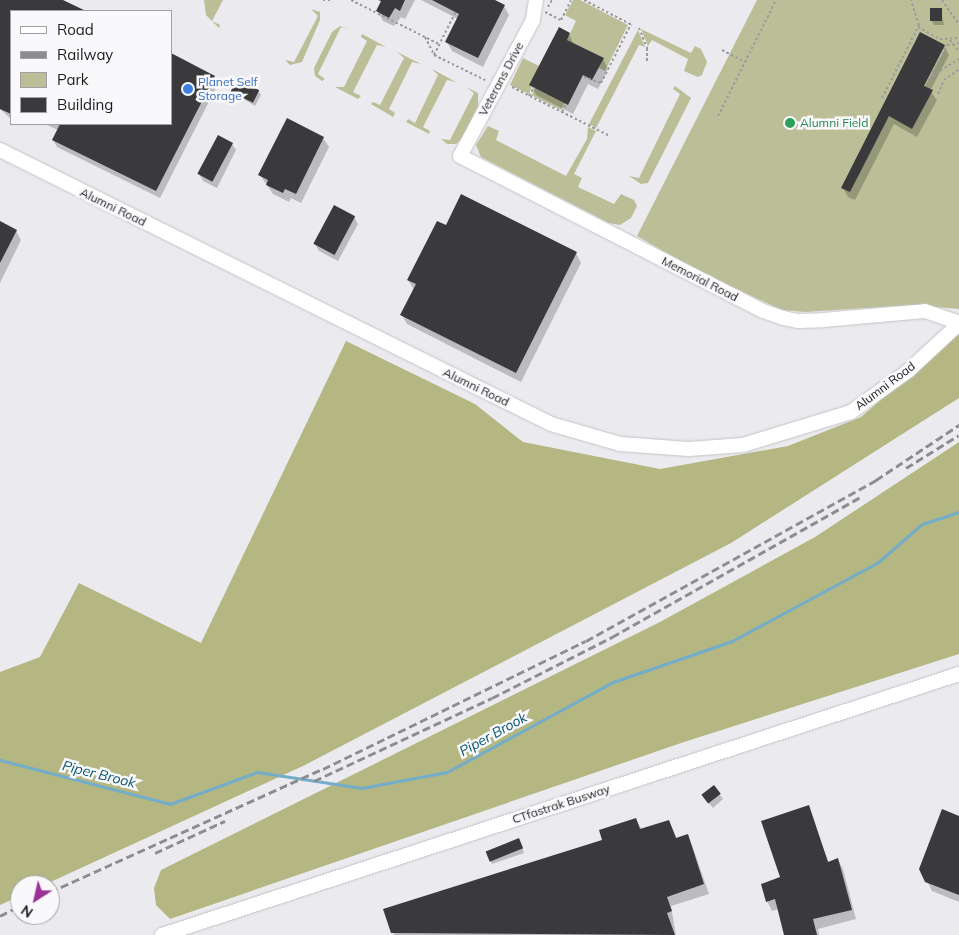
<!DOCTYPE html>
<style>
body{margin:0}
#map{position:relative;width:959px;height:935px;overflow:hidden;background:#ebebef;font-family:Mulish,sans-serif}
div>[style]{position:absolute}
.green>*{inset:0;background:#bbbe96;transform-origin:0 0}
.forest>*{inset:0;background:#b4b781}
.shadow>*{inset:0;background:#0003}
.stream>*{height:3px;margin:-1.5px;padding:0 1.5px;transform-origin:1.5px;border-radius:1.5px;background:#73adc9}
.building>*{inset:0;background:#3a3a3c;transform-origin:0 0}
.path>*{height:2px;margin-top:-1px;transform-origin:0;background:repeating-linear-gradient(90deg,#9b9b9e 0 2.5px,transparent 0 5px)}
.roads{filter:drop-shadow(0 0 1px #c4c4c7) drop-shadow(0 0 1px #c4c4c7)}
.minor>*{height:14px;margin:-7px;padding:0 7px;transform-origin:7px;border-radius:7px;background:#fff}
.rail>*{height:3px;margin-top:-1.5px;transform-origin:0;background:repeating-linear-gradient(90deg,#8d8d90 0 8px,transparent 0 12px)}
.dots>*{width:14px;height:14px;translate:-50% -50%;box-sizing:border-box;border:2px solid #f9f9fc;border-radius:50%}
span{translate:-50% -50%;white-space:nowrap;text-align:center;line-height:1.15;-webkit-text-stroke:5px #f9f9fc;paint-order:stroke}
.street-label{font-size:12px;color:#1d1d1e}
.shop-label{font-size:12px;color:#366cbe}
.left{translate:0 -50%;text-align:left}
.leisure-label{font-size:12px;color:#27864d}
.water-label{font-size:14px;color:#065672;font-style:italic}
.legend{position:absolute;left:10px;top:10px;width:162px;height:115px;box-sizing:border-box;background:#f9f9fc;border:1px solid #a1a1a3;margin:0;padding:6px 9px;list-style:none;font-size:15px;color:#1d1d1e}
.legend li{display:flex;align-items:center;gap:10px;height:25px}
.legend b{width:25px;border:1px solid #a1a1a3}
.north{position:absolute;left:10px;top:875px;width:50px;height:50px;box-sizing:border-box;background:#f9f9fc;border:1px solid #a1a1a3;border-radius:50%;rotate:215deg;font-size:14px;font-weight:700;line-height:20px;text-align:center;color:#1d1d1e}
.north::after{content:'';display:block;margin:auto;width:18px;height:22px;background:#9b3295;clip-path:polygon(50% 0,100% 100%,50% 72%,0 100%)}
</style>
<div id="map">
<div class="green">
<div style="clip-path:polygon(204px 0,223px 0,212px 21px,220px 25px,219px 28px,206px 15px)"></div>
<div style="clip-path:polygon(573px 0,580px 0,628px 25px,605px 71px,599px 68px,603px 58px,567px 40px,576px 21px,565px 15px)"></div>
<div style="clip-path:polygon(757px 0,959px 0,959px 309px,912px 305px,805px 312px,782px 310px,702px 273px,637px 236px)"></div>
<div style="clip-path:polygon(311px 9px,320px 12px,320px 20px,302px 62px,290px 65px,285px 60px,294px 62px,318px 16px)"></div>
<div style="clip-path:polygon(340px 26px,350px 30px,341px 27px,318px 74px,325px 79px,322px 81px,315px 76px,314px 68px,332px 32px)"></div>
<div style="clip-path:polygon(641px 29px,691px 53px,695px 46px,701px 49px,707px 62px,702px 75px,698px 77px,684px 71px,688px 59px,652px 40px,648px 46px)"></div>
<div style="clip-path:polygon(638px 30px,645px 47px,639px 45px,596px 128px,589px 124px)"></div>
<div style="clip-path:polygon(362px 34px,386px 47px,377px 45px,353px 92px,361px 96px,358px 99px,335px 87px,344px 87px,367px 41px,361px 37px)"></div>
<div style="clip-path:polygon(397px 52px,421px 64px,412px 62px,389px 109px,395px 113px,393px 117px,371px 104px,373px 102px,380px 105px,404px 58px)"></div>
<div style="clip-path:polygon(523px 58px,539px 66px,529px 94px,510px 85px)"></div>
<div style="clip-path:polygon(432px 69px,456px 82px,447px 80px,423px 127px,430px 131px,429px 134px,406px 122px,408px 119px,415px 123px,438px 75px)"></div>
<div style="clip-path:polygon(675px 86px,691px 98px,648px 183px,641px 184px,629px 176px,639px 178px,680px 94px,673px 89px)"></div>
<div style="clip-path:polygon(466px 87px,478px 93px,478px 107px,462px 139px,456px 144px,447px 144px,441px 139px,450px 140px,474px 93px)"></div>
<div style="left:535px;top:88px;width:33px;height:8px;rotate:27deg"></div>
<div style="clip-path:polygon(488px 126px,499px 131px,496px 140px,566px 176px,587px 139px,588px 127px,596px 131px,574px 174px,582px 178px,578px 187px,614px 204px,621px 194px,634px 200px,637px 206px,631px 218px,620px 225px,609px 223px,481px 157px,476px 145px)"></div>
</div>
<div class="forest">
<div style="clip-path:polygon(959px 332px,959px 398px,731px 543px,303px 766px,44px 885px,20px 885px,20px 896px,0 905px,0 672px,40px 657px,79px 583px,201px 643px,346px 341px,475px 404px,523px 442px,660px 469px,788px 446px,861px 417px)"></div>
<div style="clip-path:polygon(959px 442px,959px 654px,684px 742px,170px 919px,156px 905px,154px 888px,161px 870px,660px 622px,815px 537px)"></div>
</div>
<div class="shadow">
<div style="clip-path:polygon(0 0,60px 0,83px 11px,11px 11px,11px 119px,0 109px)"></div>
<div style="clip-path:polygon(383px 0,415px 0,405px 19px,401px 17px,394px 26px,383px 21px,378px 11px)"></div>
<div style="clip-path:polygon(421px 0,492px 0,504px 6px,509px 15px,483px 67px,452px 51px,447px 42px,458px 19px)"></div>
<div style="clip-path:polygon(941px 10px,944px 25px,934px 25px,932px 21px)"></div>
<div style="clip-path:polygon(evenodd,921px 33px,944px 46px,949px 55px,930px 91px,937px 100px,917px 137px,894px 124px,855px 200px,848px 197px,843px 188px,921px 33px,942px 49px,945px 49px,922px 92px,920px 91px,942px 49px)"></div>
<div style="clip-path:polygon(569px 34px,574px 45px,603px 59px,608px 69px,598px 89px,588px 84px,573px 114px,536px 95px,531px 85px)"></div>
<div style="clip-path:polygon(171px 56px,214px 77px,218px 84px,160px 198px,57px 147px,53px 140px,58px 130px,45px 124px,171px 124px)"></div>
<div style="clip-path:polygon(258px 91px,261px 95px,255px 106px,232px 92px)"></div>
<div style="clip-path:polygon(323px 138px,329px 147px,301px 203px,291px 198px,289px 202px,273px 194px,260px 175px)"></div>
<div style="clip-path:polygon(232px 144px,236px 150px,217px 188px,203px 181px,199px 174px)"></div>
<div style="clip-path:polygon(354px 217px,358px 224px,338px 261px,319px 251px,315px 244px)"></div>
<div style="clip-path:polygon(0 223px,16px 231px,21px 240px,0 283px)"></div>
<div style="clip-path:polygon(446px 227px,576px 253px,581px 263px,521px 382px,407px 324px,402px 315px,414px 290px,408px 280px)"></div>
<div style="clip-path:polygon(720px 795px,723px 799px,713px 808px,706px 800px)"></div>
<div style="clip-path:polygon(808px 807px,829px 863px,838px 860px,843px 869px,856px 919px,818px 929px,819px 935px,786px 935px,779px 909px,772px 911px,767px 901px,782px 878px)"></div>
<div style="clip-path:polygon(959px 817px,959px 902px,932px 891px,927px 881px)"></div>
<div style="clip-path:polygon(636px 819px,642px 830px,669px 821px,677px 839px,687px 836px,692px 845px,709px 894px,671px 906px,676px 935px,394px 935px,385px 910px,603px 840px)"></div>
<div style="clip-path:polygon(521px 844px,524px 853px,492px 864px,490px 860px)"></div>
</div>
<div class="stream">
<div style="left:0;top:760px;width:176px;rotate:14.5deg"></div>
<div style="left:170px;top:804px;width:93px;rotate:-20.2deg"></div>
<div style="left:257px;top:772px;width:106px;rotate:8.7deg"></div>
<div style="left:362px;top:788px;width:86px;rotate:-10.7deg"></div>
<div style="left:447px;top:772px;width:189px;rotate:-28.5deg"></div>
<div style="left:613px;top:682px;width:126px;rotate:-19deg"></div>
<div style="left:732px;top:641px;width:165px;rotate:-28.3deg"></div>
<div style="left:877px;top:563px;width:60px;rotate:-40.9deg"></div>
<div style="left:922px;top:524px;width:39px;rotate:-18deg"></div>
</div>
<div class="building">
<div style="clip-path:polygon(0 0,63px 0,86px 11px,11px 11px,11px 114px,0 109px)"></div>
<div style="clip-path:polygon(378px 0,405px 0,400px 11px,395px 8px,389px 18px,376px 11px,381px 1px)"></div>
<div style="clip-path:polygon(432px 0,495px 0,505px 5px,478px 58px,445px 42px,459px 14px)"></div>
<div style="left:930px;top:8px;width:12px;height:13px"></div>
<div style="clip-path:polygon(559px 27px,570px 33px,567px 40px,604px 58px,592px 80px,583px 75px,568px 105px,529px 85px)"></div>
<div style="clip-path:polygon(920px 32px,945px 45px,924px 86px,933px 90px,912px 129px,889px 116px,850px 192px,841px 188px)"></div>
<div style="clip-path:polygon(171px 53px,215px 76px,156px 191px,52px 140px,60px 124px,171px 124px)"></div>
<div style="left:237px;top:79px;width:25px;height:14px;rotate:27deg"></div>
<div style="clip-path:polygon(287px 118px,324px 137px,296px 194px,285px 189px,283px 193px,266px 185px,268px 180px,258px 175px)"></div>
<div style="left:218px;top:135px;width:17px;height:44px;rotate:28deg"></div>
<div style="clip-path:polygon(461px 194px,577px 252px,516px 373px,400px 315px,416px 284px,407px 280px,437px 221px,446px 225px)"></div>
<div style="left:334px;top:205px;width:24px;height:44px;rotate:28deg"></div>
<div style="clip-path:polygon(0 221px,17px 230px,0 263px)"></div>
<div style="left:714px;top:785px;width:11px;height:16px;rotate:52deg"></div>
<div style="clip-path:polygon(809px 805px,828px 862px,838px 858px,852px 910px,813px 919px,817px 935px,784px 935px,775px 899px,766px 902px,761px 884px,780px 877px,761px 821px)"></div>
<div style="clip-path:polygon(942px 809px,959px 816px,959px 895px,925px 882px,919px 869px)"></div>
<div style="clip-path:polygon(636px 818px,640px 829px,669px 820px,676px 838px,688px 834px,704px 884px,667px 897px,672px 911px,667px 913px,675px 935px,391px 933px,383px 909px,602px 840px,599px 830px)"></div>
<div style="left:519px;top:838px;width:11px;height:36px;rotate:68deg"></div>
</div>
<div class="path">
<div style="left:323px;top:0;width:8px"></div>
<div style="left:351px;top:0;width:98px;rotate:26.6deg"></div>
<div style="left:584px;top:0;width:54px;rotate:27.5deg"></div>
<div style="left:942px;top:0;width:29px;rotate:55deg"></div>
<div style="left:548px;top:7px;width:8px;rotate:-60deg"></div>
<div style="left:545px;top:12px;width:18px;rotate:27deg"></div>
<div style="left:561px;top:20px;width:22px;rotate:-63deg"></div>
<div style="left:918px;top:27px;width:25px;rotate:29deg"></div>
<div style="left:940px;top:39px;width:19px;rotate:-3deg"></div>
<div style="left:639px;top:28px;width:22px;rotate:68deg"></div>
<div style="left:647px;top:48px;width:15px;rotate:90deg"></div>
<div style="left:425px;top:37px;width:20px;rotate:63deg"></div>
<div style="left:434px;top:55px;width:57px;rotate:26.1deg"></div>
<div style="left:950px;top:40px;width:15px;rotate:53deg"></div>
<div style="left:722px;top:50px;width:26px;rotate:28deg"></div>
<div style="left:434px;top:55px;width:49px;rotate:-63.4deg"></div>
<div style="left:932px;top:76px;width:32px;rotate:-32deg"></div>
<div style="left:584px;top:77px;width:18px;rotate:19deg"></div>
<div style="left:601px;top:83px;width:66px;rotate:-63deg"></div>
<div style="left:928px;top:81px;width:41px;rotate:-62.2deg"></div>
<div style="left:947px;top:45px;width:12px;rotate:-9deg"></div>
<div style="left:512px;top:87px;width:110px;rotate:26.6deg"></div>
<div style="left:938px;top:94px;width:15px;rotate:-67deg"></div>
<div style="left:944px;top:80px;width:19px;rotate:-36deg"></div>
<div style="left:529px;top:96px;width:10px;rotate:-61deg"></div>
<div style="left:882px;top:98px;width:82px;rotate:-63.1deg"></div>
<div style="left:919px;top:25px;width:26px;rotate:-108deg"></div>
<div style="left:562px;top:112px;width:9px;rotate:-63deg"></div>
<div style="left:718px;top:116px;width:130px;rotate:-63.4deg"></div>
</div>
<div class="roads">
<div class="minor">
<div style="left:536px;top:0;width:20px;rotate:99deg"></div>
<div style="left:533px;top:20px;width:154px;rotate:118.2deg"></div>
<div style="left:460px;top:156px;width:340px;rotate:27.1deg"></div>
<div style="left:763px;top:311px;width:21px;rotate:19deg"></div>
<div style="left:783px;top:318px;width:16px;rotate:11deg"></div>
<div style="left:799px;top:321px;width:24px;rotate:-2deg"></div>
<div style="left:823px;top:320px;width:102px;rotate:-5deg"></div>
<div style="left:925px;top:311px;width:36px;rotate:19deg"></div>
<div style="left:0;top:150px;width:615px;rotate:26.44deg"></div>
<div style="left:551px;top:424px;width:72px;rotate:16.2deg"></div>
<div style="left:620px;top:444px;width:69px;rotate:4.1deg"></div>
<div style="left:689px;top:449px;width:54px;rotate:-4.2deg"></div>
<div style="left:743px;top:445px;width:113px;rotate:-17deg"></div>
<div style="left:851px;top:412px;width:70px;rotate:-35.7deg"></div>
<div style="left:908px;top:371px;width:69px;rotate:-42.7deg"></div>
<div style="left:162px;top:935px;width:839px;rotate:-18.13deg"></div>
</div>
</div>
<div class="rail">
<div style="left:906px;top:468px;width:62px;rotate:-31.9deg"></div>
<div style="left:314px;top:781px;width:196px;rotate:-25deg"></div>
<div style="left:492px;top:698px;width:135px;rotate:-26.9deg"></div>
<div style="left:612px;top:637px;width:287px;rotate:-29.4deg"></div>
<div style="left:155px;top:853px;width:77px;rotate:-24.6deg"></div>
<div style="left:50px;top:892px;width:299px;rotate:-24.3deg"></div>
<div style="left:323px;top:769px;width:292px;rotate:-26deg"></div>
<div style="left:586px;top:641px;width:332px;rotate:-29deg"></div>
<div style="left:876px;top:480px;width:100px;rotate:-33.5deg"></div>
<div style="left:0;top:916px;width:22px;rotate:-27deg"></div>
</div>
<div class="dots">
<div style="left:188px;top:89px;background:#3f7fe0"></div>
<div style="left:790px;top:123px;background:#2e9e5b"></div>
</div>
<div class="street-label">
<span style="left:501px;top:79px;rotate:-62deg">Veterans Drive</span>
<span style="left:113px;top:207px;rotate:26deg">Alumni Road</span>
<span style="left:700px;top:279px;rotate:27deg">Memorial Road</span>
<span style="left:885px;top:386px;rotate:-37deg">Alumni Road</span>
<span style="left:476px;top:387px;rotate:26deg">Alumni Road</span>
<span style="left:561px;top:804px;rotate:-18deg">CTfastrak Busway</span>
</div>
<div class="shop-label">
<span class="left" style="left:198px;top:89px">Planet Self<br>Storage</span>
</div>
<div class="leisure-label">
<span class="left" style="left:800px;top:123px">Alumni Field</span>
</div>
<div class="water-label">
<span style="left:493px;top:734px;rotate:-29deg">Piper Brook</span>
<span style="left:99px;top:774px;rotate:14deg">Piper Brook</span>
</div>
<ul class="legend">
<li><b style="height:6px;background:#fff"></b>Road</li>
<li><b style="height:6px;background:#8d8d90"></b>Railway</li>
<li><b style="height:14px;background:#bbbe96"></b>Park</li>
<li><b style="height:14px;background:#3a3a3c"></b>Building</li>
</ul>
<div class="north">N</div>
</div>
